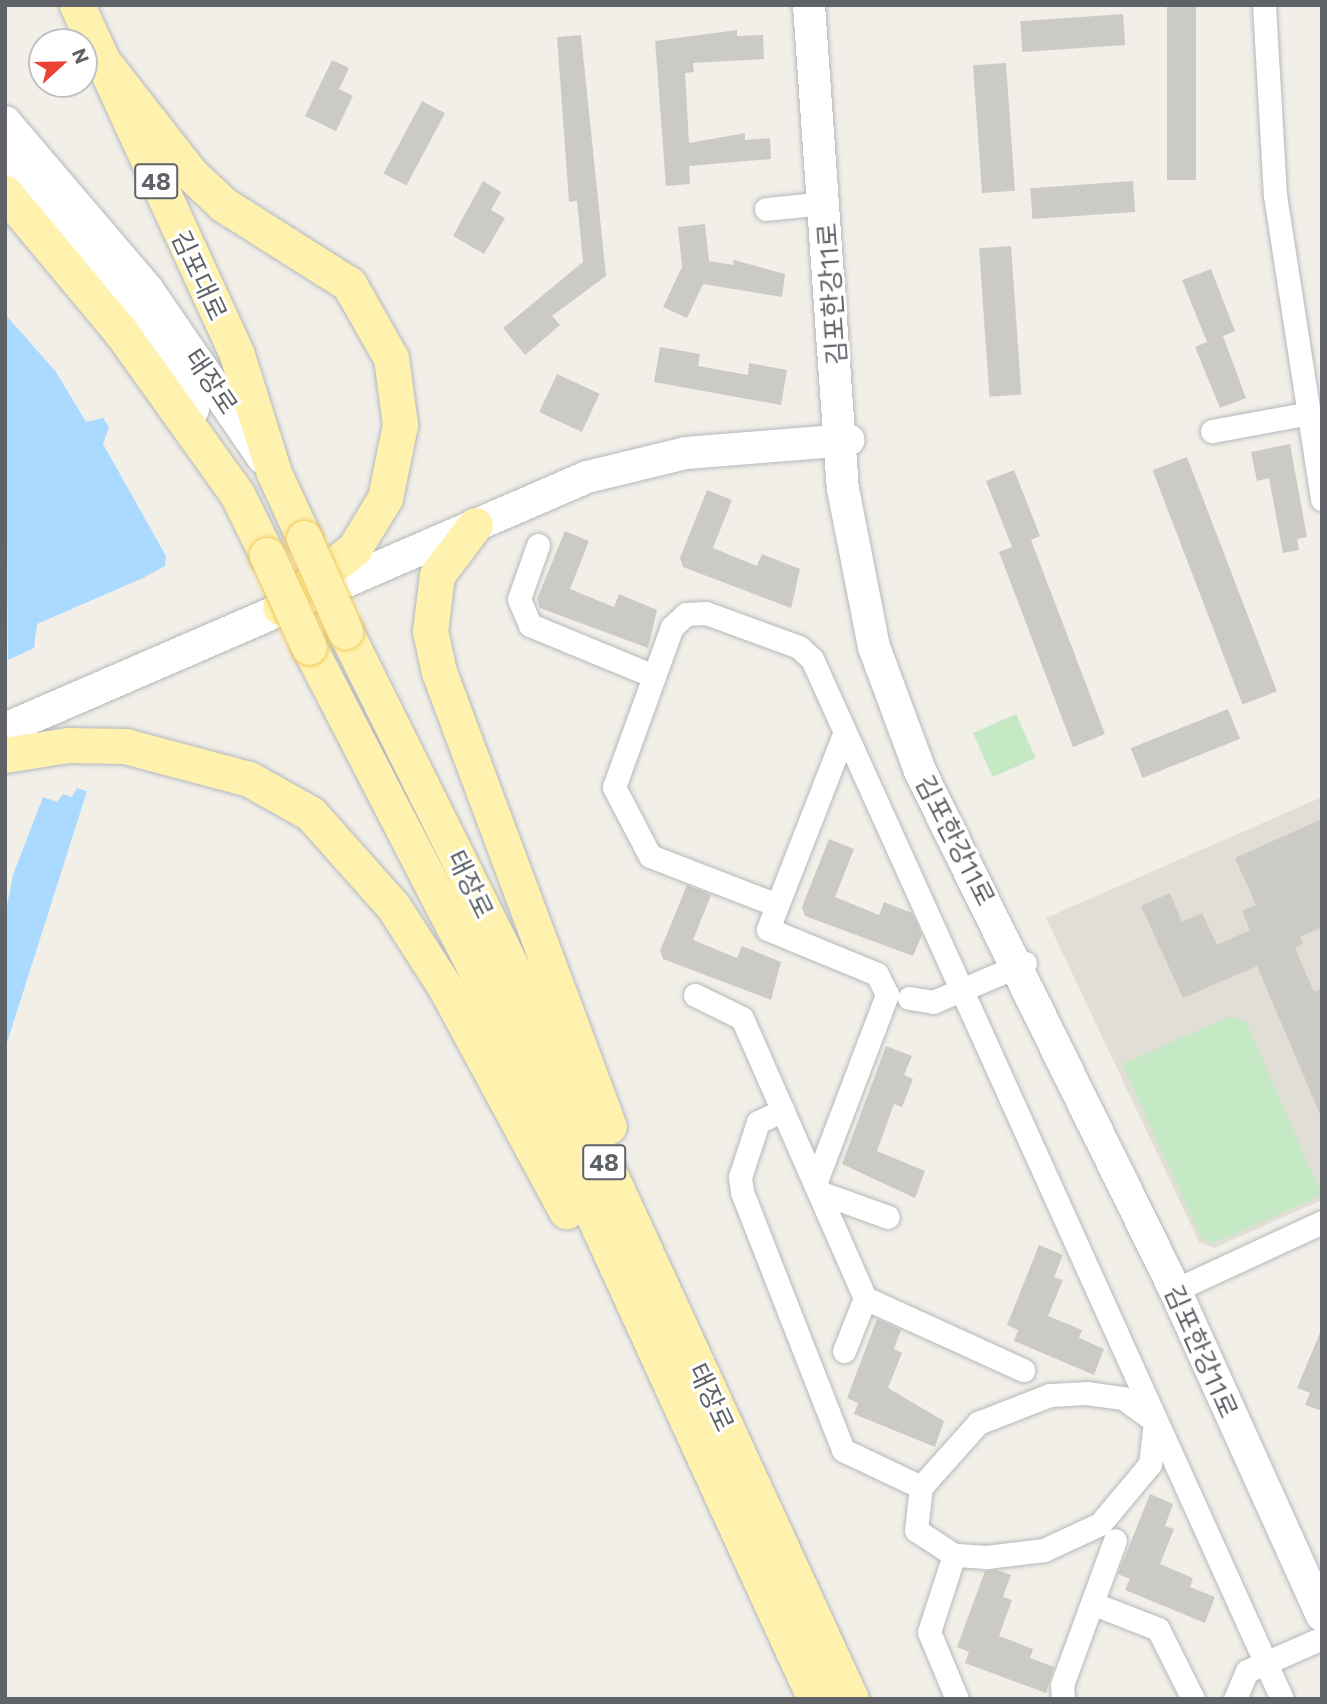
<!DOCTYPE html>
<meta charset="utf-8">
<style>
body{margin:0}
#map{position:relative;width:1327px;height:1704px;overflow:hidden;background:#f1efe8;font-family:Commissioner,"Noto Sans KR",sans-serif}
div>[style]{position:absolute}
.education>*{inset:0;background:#e1ded6}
.green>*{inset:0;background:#c5e8c5;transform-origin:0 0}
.water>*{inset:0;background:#aadaff}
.building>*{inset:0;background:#cccac5;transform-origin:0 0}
.roads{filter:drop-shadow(0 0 2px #b5b8bc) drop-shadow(0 0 2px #b5b8bc)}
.street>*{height:23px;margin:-11.5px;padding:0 11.5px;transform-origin:11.5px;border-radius:11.5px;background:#fff}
.secondary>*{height:32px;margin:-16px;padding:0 16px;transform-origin:16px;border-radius:16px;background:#fff}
.primary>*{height:35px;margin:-17.5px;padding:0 17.5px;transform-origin:17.5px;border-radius:17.5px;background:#fff2af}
.bridges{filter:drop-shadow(0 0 2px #f2c960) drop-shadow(0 0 2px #f2c960)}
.primary-bridge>*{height:35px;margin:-17.5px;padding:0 17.5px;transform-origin:17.5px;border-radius:17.5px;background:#fff2af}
span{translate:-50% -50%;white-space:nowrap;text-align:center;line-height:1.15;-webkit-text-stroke:6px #fff;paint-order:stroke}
.shield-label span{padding:2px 5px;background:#fff;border:2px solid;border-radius:5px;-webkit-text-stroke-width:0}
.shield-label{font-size:24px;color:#5f6368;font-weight:700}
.street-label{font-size:26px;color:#5f6368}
.frame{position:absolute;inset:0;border:7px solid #5f6368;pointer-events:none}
.north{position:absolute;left:28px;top:28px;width:70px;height:70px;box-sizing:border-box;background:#fff;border:2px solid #bfc1c3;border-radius:50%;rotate:68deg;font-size:19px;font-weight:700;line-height:28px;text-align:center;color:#5f6368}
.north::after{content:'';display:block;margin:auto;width:24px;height:32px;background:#ea4335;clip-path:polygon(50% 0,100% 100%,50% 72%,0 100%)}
</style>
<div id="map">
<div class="education">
<div style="clip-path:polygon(1322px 797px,1322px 1200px,1214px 1248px,1199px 1242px,1046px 918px)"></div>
</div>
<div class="green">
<div style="left:1016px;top:714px;width:48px;height:47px;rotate:66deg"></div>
<div style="clip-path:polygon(1231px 1016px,1246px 1022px,1322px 1195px,1214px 1243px,1202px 1239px,1122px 1064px)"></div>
</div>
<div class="water">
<div style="clip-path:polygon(5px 314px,56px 372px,86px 422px,103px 418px,109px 427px,103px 444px,166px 556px,165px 566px,143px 578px,37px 624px,34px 648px,8px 660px)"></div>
<div style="clip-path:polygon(77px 788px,87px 791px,5px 1049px,5px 915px,13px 875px,43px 797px,57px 802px,63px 794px,72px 797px)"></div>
</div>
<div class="building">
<div style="left:1167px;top:5px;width:29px;height:175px"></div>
<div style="left:1123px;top:14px;width:31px;height:103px;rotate:86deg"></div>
<div style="clip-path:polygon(737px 30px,737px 36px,763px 35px,764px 59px,693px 63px,694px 72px,685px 73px,689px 143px,745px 133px,745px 140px,770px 138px,771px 159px,689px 166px,690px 184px,666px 186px,655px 41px)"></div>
<div style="clip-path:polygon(581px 35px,606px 276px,552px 316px,560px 325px,525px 355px,503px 328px,583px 262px,577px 201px,569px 202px,557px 37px)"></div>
<div style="clip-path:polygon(332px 60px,349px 68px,339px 89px,353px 96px,336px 131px,305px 116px)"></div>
<div style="left:1006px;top:63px;width:128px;height:33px;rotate:86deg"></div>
<div style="left:422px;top:101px;width:26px;height:82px;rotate:28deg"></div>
<div style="clip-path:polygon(483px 181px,501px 192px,491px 210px,505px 218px,484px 254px,453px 236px)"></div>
<div style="left:1133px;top:181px;width:31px;height:103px;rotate:86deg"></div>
<div style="clip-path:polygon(705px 224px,709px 261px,733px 265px,734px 260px,785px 274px,782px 297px,703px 284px,687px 318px,663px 307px,682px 267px,678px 227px)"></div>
<div style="left:1011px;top:246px;width:149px;height:32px;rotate:86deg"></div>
<div style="clip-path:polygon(1211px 269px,1235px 331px,1223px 336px,1246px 398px,1220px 408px,1195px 347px,1207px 342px,1182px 280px)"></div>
<div style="clip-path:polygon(660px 347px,700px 354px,698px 366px,748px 375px,749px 363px,787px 370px,781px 405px,654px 382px)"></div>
<div style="left:557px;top:374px;width:47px;height:42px;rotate:25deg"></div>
<div style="clip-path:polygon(1290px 444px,1307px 537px,1297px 539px,1299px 550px,1283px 553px,1269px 478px,1257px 481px,1251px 452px)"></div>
<div style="left:1187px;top:457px;width:251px;height:37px;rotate:69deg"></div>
<div style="clip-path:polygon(1014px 470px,1040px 536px,1031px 540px,1105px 734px,1073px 747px,999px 552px,1012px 547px,986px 481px)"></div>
<div style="clip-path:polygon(707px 490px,732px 500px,713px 548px,757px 566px,762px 554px,800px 569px,791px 608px,683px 567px,680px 558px)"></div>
<div style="clip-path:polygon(565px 531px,589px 541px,570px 589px,614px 607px,619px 594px,657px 610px,648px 648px,540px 608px,537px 599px)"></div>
<div style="left:1228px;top:709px;width:32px;height:105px;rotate:68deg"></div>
<div style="clip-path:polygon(1322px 819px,1322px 927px,1300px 937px,1303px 944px,1295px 948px,1314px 992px,1322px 988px,1322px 1119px,1257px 966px,1183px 998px,1141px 906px,1170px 893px,1182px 922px,1202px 913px,1217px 945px,1250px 930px,1242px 911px,1256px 905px,1235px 858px)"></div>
<div style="clip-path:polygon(829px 839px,854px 849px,835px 897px,879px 915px,884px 902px,912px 913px,922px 935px,913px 956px,805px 916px,802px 907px)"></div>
<div style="clip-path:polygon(687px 885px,711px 895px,693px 940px,737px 958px,742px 946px,781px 962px,771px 1000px,663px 959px,660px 951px)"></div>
<div style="clip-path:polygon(886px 1046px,912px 1056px,904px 1075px,913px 1079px,902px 1107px,894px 1104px,877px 1151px,925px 1171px,915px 1198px,842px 1164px)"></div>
<div style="clip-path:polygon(1039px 1245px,1063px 1255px,1054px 1277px,1063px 1280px,1048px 1316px,1082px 1330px,1079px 1338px,1104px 1349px,1094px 1375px,1014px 1341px,1018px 1330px,1007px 1325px)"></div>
<div style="clip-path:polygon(877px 1319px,901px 1330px,894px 1349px,902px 1353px,888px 1388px,944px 1421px,935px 1447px,854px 1414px,858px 1403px,847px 1398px)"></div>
<div style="clip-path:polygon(1322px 1328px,1322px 1411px,1305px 1405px,1310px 1393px,1297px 1388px)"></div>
<div style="clip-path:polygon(1150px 1494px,1173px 1504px,1165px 1526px,1174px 1529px,1160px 1564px,1193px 1578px,1190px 1587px,1215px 1597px,1205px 1623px,1125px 1590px,1130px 1579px,1118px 1574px)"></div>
<div style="clip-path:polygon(997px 1570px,1011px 1575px,1003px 1597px,1012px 1600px,999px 1636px,1033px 1649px,1030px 1658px,1054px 1667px,1046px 1693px,965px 1663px,969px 1652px,957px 1647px,985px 1571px)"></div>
</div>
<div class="roads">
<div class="street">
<div style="left:1264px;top:5px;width:190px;rotate:86.7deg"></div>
<div style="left:1275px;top:195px;width:308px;rotate:81.2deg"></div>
<div style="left:766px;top:209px;width:59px;rotate:-5.8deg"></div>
<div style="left:1212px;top:431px;width:95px;rotate:-10.4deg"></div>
<div style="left:538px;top:545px;width:57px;rotate:109.4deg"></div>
<div style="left:519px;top:599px;width:28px;rotate:67deg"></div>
<div style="left:530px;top:625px;width:134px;rotate:22.4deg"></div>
<div style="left:777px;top:905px;width:136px;rotate:-158.9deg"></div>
<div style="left:650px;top:856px;width:78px;rotate:-117.6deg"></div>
<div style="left:614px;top:787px;width:170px;rotate:-70.1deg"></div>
<div style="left:672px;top:627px;width:19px;rotate:-43deg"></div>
<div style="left:686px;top:614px;width:20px;rotate:-3deg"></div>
<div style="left:706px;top:613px;width:99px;rotate:20.1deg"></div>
<div style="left:799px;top:647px;width:18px;rotate:43deg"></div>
<div style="left:812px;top:659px;width:1141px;rotate:65.68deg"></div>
<div style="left:695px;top:995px;width:52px;rotate:26.1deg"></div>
<div style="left:742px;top:1018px;width:306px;rotate:66.3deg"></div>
<div style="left:865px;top:1298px;width:57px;rotate:111.6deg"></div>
<div style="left:909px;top:998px;width:24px;rotate:9deg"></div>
<div style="left:933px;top:1002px;width:100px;rotate:-23deg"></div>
<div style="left:783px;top:1110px;width:28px;rotate:154deg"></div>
<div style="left:758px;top:1122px;width:58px;rotate:108.1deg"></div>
<div style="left:740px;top:1177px;width:15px;rotate:82deg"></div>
<div style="left:742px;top:1192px;width:277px;rotate:68.6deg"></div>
<div style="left:843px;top:1450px;width:86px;rotate:25.4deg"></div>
<div style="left:815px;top:1184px;width:203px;rotate:-69.2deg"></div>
<div style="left:887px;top:994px;width:22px;rotate:-117deg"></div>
<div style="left:877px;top:974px;width:118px;rotate:-157.6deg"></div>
<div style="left:768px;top:929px;width:209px;rotate:-68.7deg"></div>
<div style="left:819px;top:1192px;width:73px;rotate:19.9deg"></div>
<div style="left:1175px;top:1290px;width:162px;rotate:-24.8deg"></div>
<div style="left:865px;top:1298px;width:174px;rotate:24.5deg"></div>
<div style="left:1086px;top:1393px;width:37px;rotate:8deg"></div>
<div style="left:1123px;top:1398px;width:39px;rotate:36deg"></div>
<div style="left:1155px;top:1421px;width:43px;rotate:96.6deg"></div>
<div style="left:1150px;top:1464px;width:78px;rotate:129.8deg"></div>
<div style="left:1100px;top:1524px;width:62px;rotate:155.1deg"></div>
<div style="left:1044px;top:1550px;width:58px;rotate:173.1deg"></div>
<div style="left:986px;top:1557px;width:32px;rotate:-176deg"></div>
<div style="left:954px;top:1555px;width:45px;rotate:-146.7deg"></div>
<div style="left:916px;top:1530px;width:43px;rotate:-83.4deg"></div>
<div style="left:921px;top:1487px;width:86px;rotate:-48.3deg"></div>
<div style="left:978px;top:1423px;width:77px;rotate:-21.3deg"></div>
<div style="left:1050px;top:1395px;width:36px;rotate:-3deg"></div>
<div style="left:954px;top:1555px;width:81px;rotate:108deg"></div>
<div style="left:929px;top:1632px;width:73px;rotate:67.3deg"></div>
<div style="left:1094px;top:1604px;width:69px;rotate:21.3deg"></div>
<div style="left:1158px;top:1629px;width:78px;rotate:63.4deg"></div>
<div style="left:1063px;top:1699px;width:14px;rotate:-94deg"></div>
<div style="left:1062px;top:1685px;width:154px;rotate:-69.9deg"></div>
<div style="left:1235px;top:1699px;width:30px;rotate:-67deg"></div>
<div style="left:1247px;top:1671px;width:82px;rotate:-23.7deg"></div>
</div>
<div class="secondary">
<div style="left:809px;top:5px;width:485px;rotate:86deg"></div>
<div style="left:843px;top:489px;width:161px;rotate:78.9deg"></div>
<div style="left:874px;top:647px;width:132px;rotate:69.6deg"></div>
<div style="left:920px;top:771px;width:578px;rotate:63.83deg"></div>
<div style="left:1175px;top:1290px;width:357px;rotate:65.7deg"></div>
<div style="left:5px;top:122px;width:219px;rotate:49.6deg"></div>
<div style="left:147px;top:289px;width:205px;rotate:55.5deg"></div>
<div style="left:5px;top:163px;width:205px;rotate:49.2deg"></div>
<div style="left:139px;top:318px;width:106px;rotate:59.3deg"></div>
<div style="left:5px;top:729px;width:634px;rotate:-23.41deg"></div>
<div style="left:587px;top:477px;width:102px;rotate:-13.6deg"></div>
<div style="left:686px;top:453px;width:163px;rotate:-4.6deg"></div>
</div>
<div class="primary">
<div style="left:77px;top:5px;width:385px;rotate:65.4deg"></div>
<div style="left:237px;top:355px;width:124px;rotate:72.6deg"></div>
<div style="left:274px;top:473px;width:72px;rotate:65.2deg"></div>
<div style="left:98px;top:55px;width:151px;rotate:52deg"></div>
<div style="left:191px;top:174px;width:45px;rotate:43.2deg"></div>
<div style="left:224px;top:205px;width:148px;rotate:32.3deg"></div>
<div style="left:349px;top:284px;width:85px;rotate:60.4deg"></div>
<div style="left:391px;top:358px;width:68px;rotate:82.3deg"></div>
<div style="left:400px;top:425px;width:75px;rotate:101.6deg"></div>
<div style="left:385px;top:498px;width:60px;rotate:121.3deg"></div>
<div style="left:354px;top:549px;width:94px;rotate:141.9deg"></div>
<div style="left:5px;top:193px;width:181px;rotate:50.2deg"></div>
<div style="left:121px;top:332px;width:199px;rotate:54.4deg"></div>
<div style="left:237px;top:494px;width:68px;rotate:63.8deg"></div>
<div style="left:475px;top:525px;width:63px;rotate:127.2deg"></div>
<div style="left:437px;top:575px;width:56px;rotate:97.1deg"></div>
<div style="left:430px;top:631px;width:42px;rotate:77.6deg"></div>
<div style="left:439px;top:672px;width:485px;rotate:69.5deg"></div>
<div style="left:345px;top:631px;width:461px;rotate:63.6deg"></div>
<div style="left:550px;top:1044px;width:721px;rotate:65.32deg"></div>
<div style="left:309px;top:647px;width:465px;rotate:62.7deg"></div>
<div style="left:522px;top:1060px;width:703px;rotate:65.37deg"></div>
<div style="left:5px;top:755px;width:64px;rotate:-9deg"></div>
<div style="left:68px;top:745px;width:57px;rotate:1deg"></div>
<div style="left:125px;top:746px;width:128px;rotate:14.9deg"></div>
<div style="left:249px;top:779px;width:71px;rotate:29.4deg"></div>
<div style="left:311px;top:814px;width:123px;rotate:48.3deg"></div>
<div style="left:393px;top:906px;width:96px;rotate:57.3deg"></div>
<div style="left:445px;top:987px;width:255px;rotate:61.6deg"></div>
</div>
</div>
<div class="bridges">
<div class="primary-bridge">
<div style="left:304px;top:538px;width:102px;rotate:66.2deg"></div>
<div style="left:267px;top:555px;width:101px;rotate:65.5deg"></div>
</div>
</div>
<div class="shield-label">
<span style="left:156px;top:181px">48</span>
<span style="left:604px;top:1162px">48</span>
</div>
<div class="street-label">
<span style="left:200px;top:275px;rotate:65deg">김포대로</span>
<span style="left:831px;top:294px;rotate:-94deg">김포한강11로</span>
<span style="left:212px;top:381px;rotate:56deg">태장로</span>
<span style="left:956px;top:840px;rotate:63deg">김포한강11로</span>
<span style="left:471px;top:884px;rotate:64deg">태장로</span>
<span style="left:1202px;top:1351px;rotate:66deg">김포한강11로</span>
<span style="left:712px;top:1397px;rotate:65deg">태장로</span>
</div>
<div class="frame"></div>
<div class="north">N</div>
</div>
